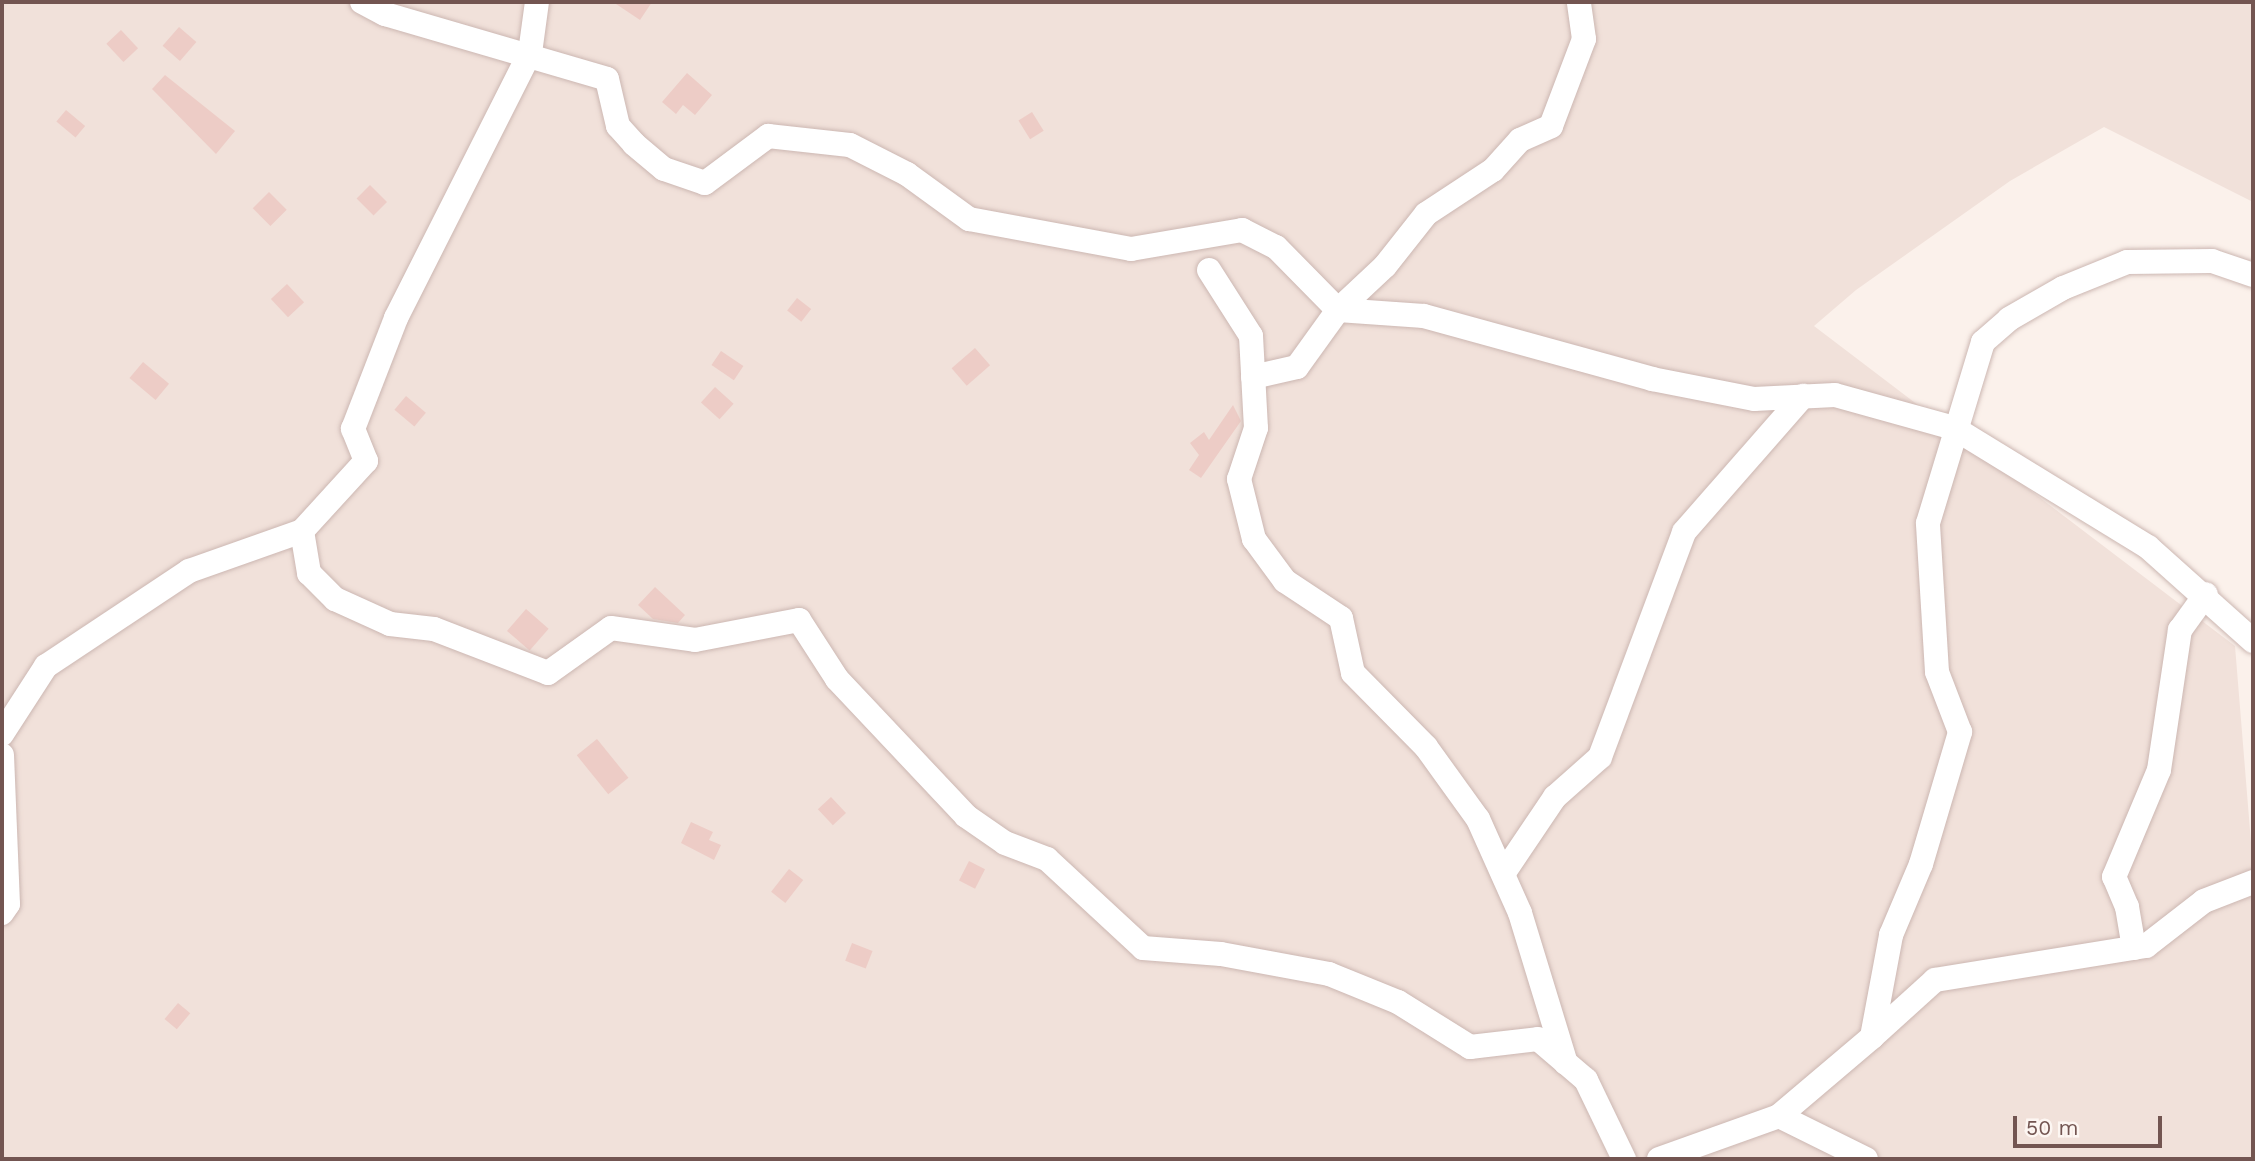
<!DOCTYPE html>
<style>
body{margin:0}
#map{position:relative;width:2255px;height:1161px;overflow:hidden;background:#fbf1eb;font-family:"Work Sans",sans-serif}
div>[style]{position:absolute}
.residential>*{inset:0;background:#f1e1da}
.building>*{inset:0;background:#edccc6;transform-origin:0 0}
.roads{filter:drop-shadow(0 0 2px #ccb7b2) drop-shadow(0 0 2px #ccb7b2)}
.minor>*{height:24px;margin:-12px;padding:0 12px;transform-origin:12px;border-radius:12px;background:#fff}
span{translate:-50% -50%;white-space:nowrap;text-align:center;line-height:1.15;-webkit-text-stroke:5px #fdf6f2;paint-order:stroke}
.frame{position:absolute;inset:0;border:4px solid #735551;pointer-events:none}
.scale{position:absolute;left:2013px;top:1116px;width:149px;height:32px;box-sizing:border-box;border:4px solid #735551;border-top:0;padding-left:9px;font-size:21px;line-height:24px;white-space:nowrap;color:#735551;-webkit-text-stroke:5px #fdf6f2;paint-order:stroke}
</style>
<div id="map">
<div class="residential">
<div style="clip-path:polygon(2px 2px,2253px 2px,2253px 202px,2104px 127px,2010px 181px,1856px 290px,1814px 326px,2235px 646px,2253px 867px,2253px 1159px,2px 1159px)"></div>
</div>
<div class="building">
<div style="clip-path:polygon(613px 2px,652px 2px,640px 20px)"></div>
<div style="left:179px;top:27px;width:23px;height:25px;rotate:41deg"></div>
<div style="left:121px;top:30px;width:25px;height:20px;rotate:47deg"></div>
<div style="clip-path:polygon(687px 73px,712px 95px,695px 115px,683px 105px,676px 114px,662px 102px)"></div>
<div style="clip-path:polygon(165px 75px,235px 131px,216px 154px,152px 89px)"></div>
<div style="left:66px;top:110px;width:25px;height:15px;rotate:40deg"></div>
<div style="left:1032px;top:112px;width:22px;height:16px;rotate:58deg"></div>
<div style="left:370px;top:185px;width:24px;height:19px;rotate:45deg"></div>
<div style="left:269px;top:192px;width:25px;height:23px;rotate:45deg"></div>
<div style="left:287px;top:284px;width:25px;height:22px;rotate:47deg"></div>
<div style="left:797px;top:298px;width:18px;height:16px;rotate:38deg"></div>
<div style="left:975px;top:348px;width:23px;height:31px;rotate:49deg"></div>
<div style="left:721px;top:351px;width:27px;height:17px;rotate:34deg"></div>
<div style="left:143px;top:362px;width:34px;height:21px;rotate:40deg"></div>
<div style="left:715px;top:387px;width:25px;height:21px;rotate:42deg"></div>
<div style="left:406px;top:396px;width:26px;height:18px;rotate:40deg"></div>
<div style="clip-path:polygon(1233px 405px,1241px 421px,1201px 478px,1189px 470px,1199px 455px,1190px 443px,1204px 432px,1209px 440px)"></div>
<div style="clip-path:polygon(655px 587px,685px 615px,678px 623px,653px 619px,638px 605px)"></div>
<div style="left:526px;top:609px;width:30px;height:29px;rotate:41deg"></div>
<div style="left:597px;top:739px;width:50px;height:26px;rotate:51deg"></div>
<div style="left:831px;top:797px;width:22px;height:18px;rotate:47deg"></div>
<div style="clip-path:polygon(691px 822px,713px 832px,709px 840px,721px 845px,714px 860px,681px 843px)"></div>
<div style="left:969px;top:861px;width:18px;height:22px;rotate:27deg"></div>
<div style="left:789px;top:869px;width:18px;height:29px;rotate:38deg"></div>
<div style="left:852px;top:943px;width:22px;height:19px;rotate:21deg"></div>
<div style="left:178px;top:1003px;width:16px;height:21px;rotate:40deg"></div>
</div>
<div class="roads">
<div class="minor">
<div style="left:362px;top:2px;width:26px;rotate:28deg"></div>
<div style="left:385px;top:14px;width:231px;rotate:16.3deg"></div>
<div style="left:607px;top:79px;width:48px;rotate:76.8deg"></div>
<div style="left:618px;top:126px;width:24px;rotate:48deg"></div>
<div style="left:634px;top:144px;width:39px;rotate:40deg"></div>
<div style="left:664px;top:169px;width:43px;rotate:18.9deg"></div>
<div style="left:705px;top:183px;width:79px;rotate:-36.7deg"></div>
<div style="left:768px;top:136px;width:82px;rotate:6.3deg"></div>
<div style="left:850px;top:145px;width:64px;rotate:27deg"></div>
<div style="left:907px;top:174px;width:77px;rotate:36deg"></div>
<div style="left:969px;top:219px;width:165px;rotate:10.5deg"></div>
<div style="left:1131px;top:249px;width:113px;rotate:-9.7deg"></div>
<div style="left:1242px;top:230px;width:38px;rotate:27deg"></div>
<div style="left:1276px;top:247px;width:88px;rotate:45.5deg"></div>
<div style="left:1338px;top:310px;width:86px;rotate:4deg"></div>
<div style="left:1424px;top:316px;width:237px;rotate:15.4deg"></div>
<div style="left:1652px;top:379px;width:104px;rotate:11.1deg"></div>
<div style="left:1754px;top:399px;width:81px;rotate:-2.8deg"></div>
<div style="left:1835px;top:395px;width:123px;rotate:15.5deg"></div>
<div style="left:1954px;top:428px;width:228px;rotate:31.5deg"></div>
<div style="left:2148px;top:547px;width:141px;rotate:41.8deg"></div>
<div style="left:1209px;top:270px;width:78px;rotate:57.5deg"></div>
<div style="left:1251px;top:336px;width:92px;rotate:86.9deg"></div>
<div style="left:1256px;top:428px;width:54px;rotate:108.4deg"></div>
<div style="left:1239px;top:479px;width:62px;rotate:76deg"></div>
<div style="left:1254px;top:539px;width:52px;rotate:53.6deg"></div>
<div style="left:1285px;top:581px;width:67px;rotate:33.5deg"></div>
<div style="left:1341px;top:618px;width:56px;rotate:77.7deg"></div>
<div style="left:1353px;top:673px;width:104px;rotate:45.4deg"></div>
<div style="left:1426px;top:747px;width:89px;rotate:54.2deg"></div>
<div style="left:1478px;top:819px;width:103px;rotate:65.9deg"></div>
<div style="left:1520px;top:913px;width:157px;rotate:73deg"></div>
<div style="left:1253px;top:377px;width:45px;rotate:-12.8deg"></div>
<div style="left:1297px;top:367px;width:70px;rotate:-54.3deg"></div>
<div style="left:1338px;top:310px;width:64px;rotate:-43.1deg"></div>
<div style="left:1385px;top:266px;width:66px;rotate:-51.7deg"></div>
<div style="left:1426px;top:214px;width:80px;rotate:-33.3deg"></div>
<div style="left:1493px;top:170px;width:40px;rotate:-48deg"></div>
<div style="left:1520px;top:140px;width:34px;rotate:-24deg"></div>
<div style="left:1551px;top:126px;width:93px;rotate:-69.2deg"></div>
<div style="left:1584px;top:39px;width:37px;rotate:-98deg"></div>
<div style="left:302px;top:531px;width:43px;rotate:80.5deg"></div>
<div style="left:309px;top:573px;width:37px;rotate:45deg"></div>
<div style="left:335px;top:599px;width:60px;rotate:24.4deg"></div>
<div style="left:390px;top:624px;width:44px;rotate:6.5deg"></div>
<div style="left:434px;top:629px;width:122px;rotate:21.1deg"></div>
<div style="left:548px;top:673px;width:77px;rotate:-35.5deg"></div>
<div style="left:611px;top:628px;width:85px;rotate:8.1deg"></div>
<div style="left:695px;top:640px;width:106px;rotate:-10.9deg"></div>
<div style="left:799px;top:620px;width:70px;rotate:57.2deg"></div>
<div style="left:837px;top:679px;width:188px;rotate:46.7deg"></div>
<div style="left:966px;top:816px;width:47px;rotate:34.7deg"></div>
<div style="left:1005px;top:843px;width:45px;rotate:20.9deg"></div>
<div style="left:1047px;top:859px;width:131px;rotate:42.8deg"></div>
<div style="left:1143px;top:948px;width:78px;rotate:4.4deg"></div>
<div style="left:1221px;top:954px;width:110px;rotate:10.5deg"></div>
<div style="left:1329px;top:974px;width:74px;rotate:22.1deg"></div>
<div style="left:1398px;top:1002px;width:85px;rotate:32deg"></div>
<div style="left:1470px;top:1047px;width:68px;rotate:-6.7deg"></div>
<div style="left:1538px;top:1039px;width:63px;rotate:40.5deg"></div>
<div style="left:1586px;top:1080px;width:88px;rotate:64.3deg"></div>
<div style="left:2px;top:734px;width:81px;rotate:-57.1deg"></div>
<div style="left:46px;top:666px;width:172px;rotate:-33.6deg"></div>
<div style="left:189px;top:571px;width:120px;rotate:-19.5deg"></div>
<div style="left:302px;top:531px;width:95px;rotate:-47.6deg"></div>
<div style="left:366px;top:461px;width:35px;rotate:-112deg"></div>
<div style="left:353px;top:429px;width:119px;rotate:-68.8deg"></div>
<div style="left:396px;top:318px;width:297px;rotate:-63.2deg"></div>
<div style="left:530px;top:53px;width:51px;rotate:-82.2deg"></div>
<div style="left:2px;top:755px;width:149px;rotate:87.7deg"></div>
<div style="left:8px;top:904px;width:11px;rotate:124deg"></div>
<div style="left:1503px;top:874px;width:93px;rotate:-56deg"></div>
<div style="left:1555px;top:797px;width:60px;rotate:-41.6deg"></div>
<div style="left:1600px;top:757px;width:240px;rotate:-69.5deg"></div>
<div style="left:1684px;top:532px;width:181px;rotate:-48.8deg"></div>
<div style="left:2134px;top:948px;width:42px;rotate:-99.7deg"></div>
<div style="left:2127px;top:907px;width:33px;rotate:-113deg"></div>
<div style="left:2114px;top:877px;width:116px;rotate:-67.2deg"></div>
<div style="left:2159px;top:770px;width:142px;rotate:-81.5deg"></div>
<div style="left:2180px;top:630px;width:44px;rotate:-54.2deg"></div>
<div style="left:1872px;top:1037px;width:85px;rotate:-42.1deg"></div>
<div style="left:1935px;top:980px;width:214px;rotate:-9.2deg"></div>
<div style="left:2146px;top:946px;width:73px;rotate:-37.8deg"></div>
<div style="left:2204px;top:901px;width:53px;rotate:-21.2deg"></div>
<div style="left:1779px;top:1116px;width:97px;rotate:26.3deg"></div>
<div style="left:1659px;top:1159px;width:127px;rotate:-19.7deg"></div>
<div style="left:1779px;top:1116px;width:122px;rotate:-40.3deg"></div>
<div style="left:1872px;top:1037px;width:104px;rotate:-79.4deg"></div>
<div style="left:1891px;top:935px;width:77px;rotate:-67.1deg"></div>
<div style="left:1921px;top:864px;width:138px;rotate:-73.5deg"></div>
<div style="left:1960px;top:732px;width:64px;rotate:-111deg"></div>
<div style="left:1937px;top:672px;width:149px;rotate:-93.5deg"></div>
<div style="left:1928px;top:523px;width:189px;rotate:-73.1deg"></div>
<div style="left:1983px;top:342px;width:35px;rotate:-41deg"></div>
<div style="left:2009px;top:319px;width:62px;rotate:-29.9deg"></div>
<div style="left:2063px;top:288px;width:69px;rotate:-22.1deg"></div>
<div style="left:2127px;top:262px;width:85px;rotate:-0.7deg"></div>
<div style="left:2212px;top:261px;width:43px;rotate:18.9deg"></div>
</div>
</div>
<div class="frame"></div>
<div class="scale">50 m</div>
</div>
